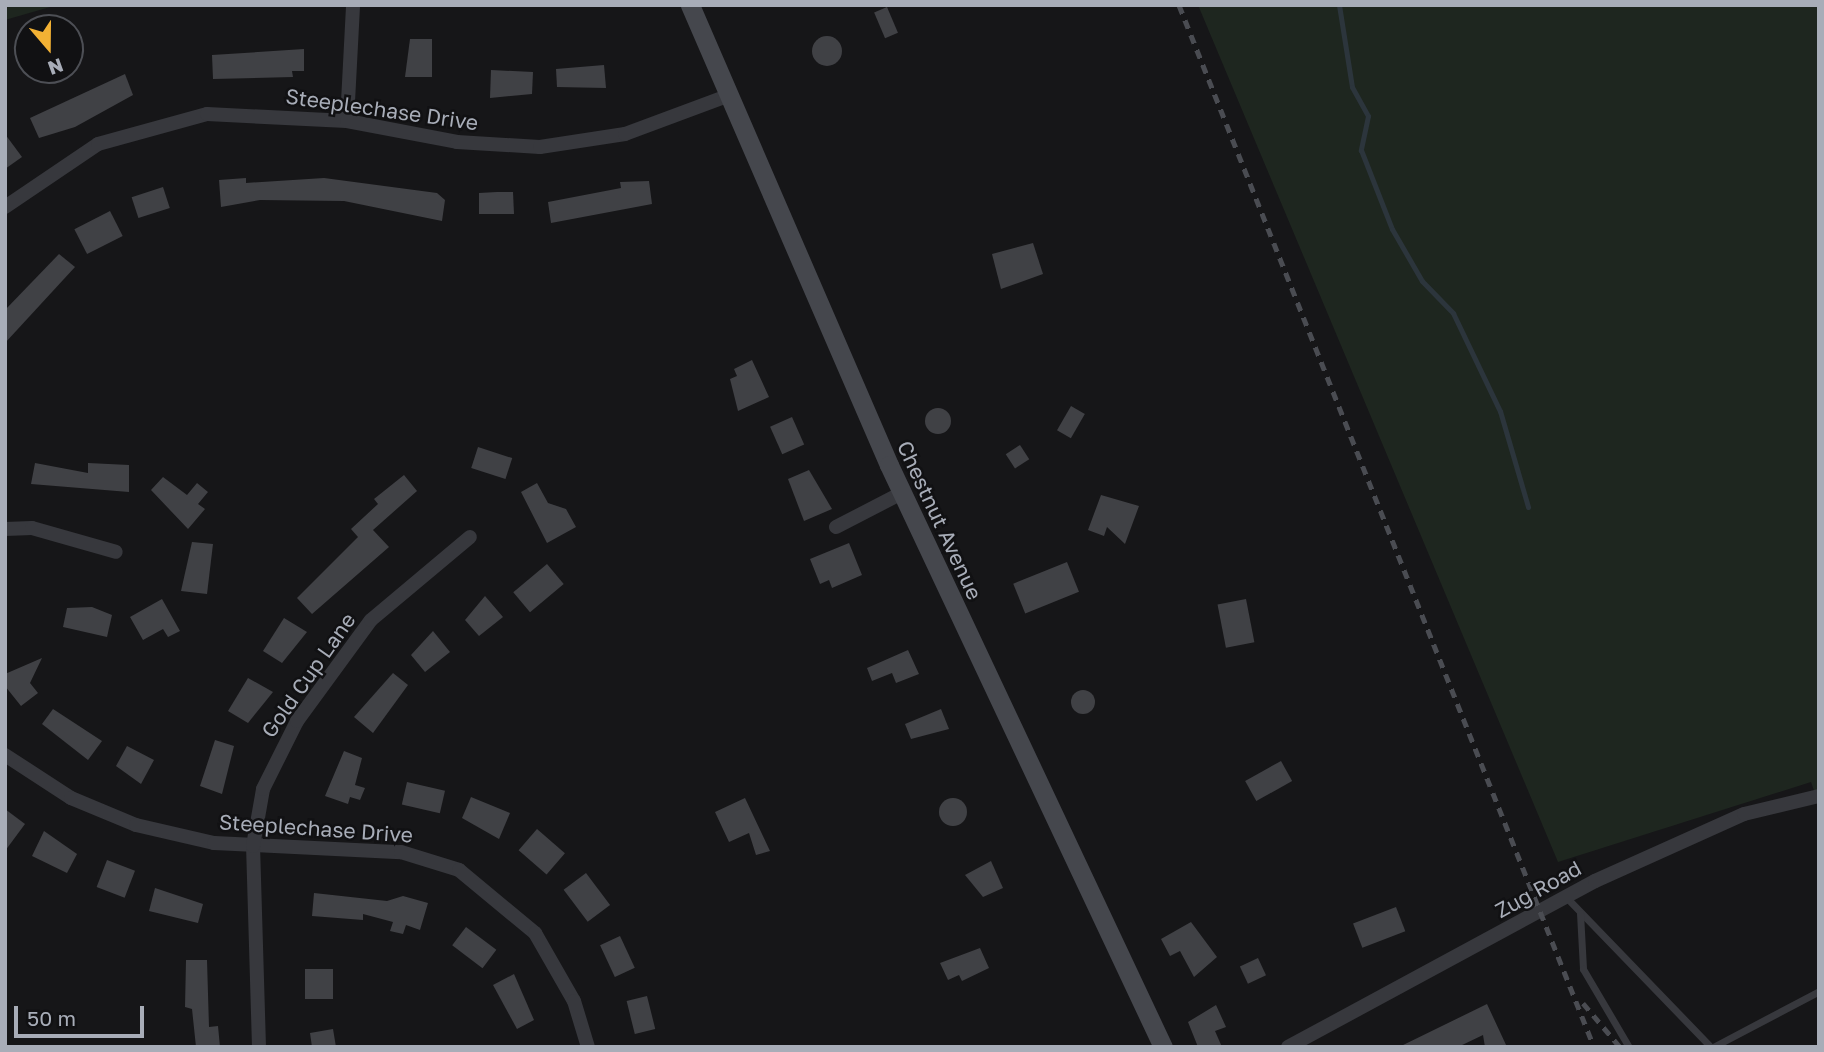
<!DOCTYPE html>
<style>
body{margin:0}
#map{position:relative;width:1824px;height:1052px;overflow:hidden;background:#161618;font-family:"Golos Text",sans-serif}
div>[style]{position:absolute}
.green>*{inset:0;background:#1e261f}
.stream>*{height:5px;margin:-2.5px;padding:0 2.5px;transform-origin:2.5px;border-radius:2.5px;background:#2c353c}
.building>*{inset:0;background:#404145;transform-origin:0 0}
.round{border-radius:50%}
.lane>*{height:7px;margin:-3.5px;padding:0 3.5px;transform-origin:3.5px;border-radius:3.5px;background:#37383d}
.street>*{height:14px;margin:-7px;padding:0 7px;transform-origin:7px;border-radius:7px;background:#37383d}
.secondary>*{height:19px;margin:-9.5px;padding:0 9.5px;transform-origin:9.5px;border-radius:9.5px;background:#45474d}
.rail>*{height:5px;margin-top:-2.5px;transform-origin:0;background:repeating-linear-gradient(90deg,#4a4c52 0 9px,transparent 0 16px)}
span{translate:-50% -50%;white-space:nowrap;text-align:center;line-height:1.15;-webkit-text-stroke:5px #111113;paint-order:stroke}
.street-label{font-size:21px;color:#a8adb8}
.frame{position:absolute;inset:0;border:7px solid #a8adb8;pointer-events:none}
.north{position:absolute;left:14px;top:14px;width:70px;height:70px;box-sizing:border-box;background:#111113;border:2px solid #4d4f55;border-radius:50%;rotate:160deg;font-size:19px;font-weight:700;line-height:28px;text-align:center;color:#a8adb8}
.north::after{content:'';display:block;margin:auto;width:24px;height:32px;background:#f2b134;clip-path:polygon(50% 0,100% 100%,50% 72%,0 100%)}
.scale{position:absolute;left:14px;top:1006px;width:130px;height:32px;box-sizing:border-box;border:4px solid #a8adb8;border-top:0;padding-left:9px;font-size:21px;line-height:24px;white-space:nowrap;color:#a8adb8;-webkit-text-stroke:5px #111113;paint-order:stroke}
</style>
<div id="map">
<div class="green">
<div style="clip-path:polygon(5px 5px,57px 5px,5px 20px)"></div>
<div style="clip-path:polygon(1198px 5px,1819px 5px,1819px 805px,1811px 782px,1558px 862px)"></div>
</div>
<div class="stream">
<div style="left:1339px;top:5px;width:83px;rotate:81deg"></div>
<div style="left:1352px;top:87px;width:33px;rotate:61deg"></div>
<div style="left:1368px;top:116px;width:35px;rotate:102deg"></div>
<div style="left:1361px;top:150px;width:85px;rotate:68.6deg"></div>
<div style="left:1392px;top:229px;width:60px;rotate:60deg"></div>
<div style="left:1422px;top:281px;width:45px;rotate:45.9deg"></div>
<div style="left:1453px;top:313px;width:109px;rotate:64.4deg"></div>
<div style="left:1500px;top:411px;width:100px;rotate:73.7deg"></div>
</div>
<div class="building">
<div style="left:887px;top:7px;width:28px;height:14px;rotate:67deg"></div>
<div class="round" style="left:812px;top:36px;width:30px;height:30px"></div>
<div style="clip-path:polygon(410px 39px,432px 39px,432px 77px,405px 77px)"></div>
<div style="clip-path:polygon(304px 49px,304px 71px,292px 71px,293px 77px,213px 79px,212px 55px)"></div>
<div style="clip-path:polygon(604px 65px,606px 88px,557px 87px,556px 69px)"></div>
<div style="clip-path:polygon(491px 70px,533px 72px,532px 94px,490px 98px)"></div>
<div style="clip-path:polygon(125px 74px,133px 95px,75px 127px,39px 138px,30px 118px)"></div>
<div style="clip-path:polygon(5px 134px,22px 157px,5px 169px)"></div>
<div style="clip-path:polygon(246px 178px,246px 183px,324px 178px,437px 193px,445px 200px,442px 221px,344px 201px,260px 200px,221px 207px,219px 180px)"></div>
<div style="clip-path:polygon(649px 181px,652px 204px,551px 223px,548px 202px,621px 188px,620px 182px)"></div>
<div style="left:163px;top:187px;width:22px;height:33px;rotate:72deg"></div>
<div style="clip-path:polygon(497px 192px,513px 192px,514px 214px,479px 214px,479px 193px)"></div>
<div style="left:110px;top:211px;width:28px;height:40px;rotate:63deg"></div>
<div style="clip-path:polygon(1033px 243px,1043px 274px,1001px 289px,992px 254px)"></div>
<div style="clip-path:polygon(59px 254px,75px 267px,5px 343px,5px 310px)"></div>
<div style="clip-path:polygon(752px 360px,769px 397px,738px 411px,730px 379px,737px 376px,734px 369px)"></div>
<div style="left:1071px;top:406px;width:16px;height:28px;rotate:30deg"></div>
<div class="round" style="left:925px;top:408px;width:26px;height:26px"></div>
<div style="left:792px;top:417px;width:30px;height:24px;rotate:66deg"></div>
<div style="left:1020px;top:445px;width:17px;height:17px;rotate:57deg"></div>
<div style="left:478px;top:447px;width:36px;height:22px;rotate:18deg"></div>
<div style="clip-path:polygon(35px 463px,88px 473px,88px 463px,129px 465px,129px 492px,31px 484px)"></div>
<div style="clip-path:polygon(809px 470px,832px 509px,804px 521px,788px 479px)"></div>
<div style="clip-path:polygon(404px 475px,417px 491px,373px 530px,389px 547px,312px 614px,297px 598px,358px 537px,351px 529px,378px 504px,374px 499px)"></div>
<div style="clip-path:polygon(163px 477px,187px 495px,197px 483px,208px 492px,198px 504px,205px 509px,188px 529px,151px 490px)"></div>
<div style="clip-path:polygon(537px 483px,548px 503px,566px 509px,576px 527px,547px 543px,521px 492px)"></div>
<div style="clip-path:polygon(1101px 495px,1139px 506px,1125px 544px,1107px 527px,1104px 536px,1088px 530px)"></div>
<div style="clip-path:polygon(192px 542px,213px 544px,207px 594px,181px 591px)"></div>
<div style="clip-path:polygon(849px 543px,862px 575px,832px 588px,829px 580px,820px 584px,810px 559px)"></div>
<div style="left:1067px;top:562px;width:32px;height:58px;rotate:68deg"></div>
<div style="left:547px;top:564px;width:26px;height:44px;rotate:50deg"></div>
<div style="clip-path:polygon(485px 596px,503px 617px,479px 636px,465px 620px)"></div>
<div style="clip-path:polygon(162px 599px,180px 631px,168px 637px,163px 629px,143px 640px,130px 617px)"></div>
<div style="left:1246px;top:599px;width:44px;height:29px;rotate:79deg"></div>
<div style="clip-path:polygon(92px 607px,112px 615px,107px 637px,63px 627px,67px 608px)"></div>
<div style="clip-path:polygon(284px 618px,307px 632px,282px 663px,263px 651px)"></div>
<div style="clip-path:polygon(433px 631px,450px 652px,425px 672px,411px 655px)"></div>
<div style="clip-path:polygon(908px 650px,919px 674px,896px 683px,892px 673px,872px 681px,867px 668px)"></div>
<div style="clip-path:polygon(42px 658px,30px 683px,38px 693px,21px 706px,5px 686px,5px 674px)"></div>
<div style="clip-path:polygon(393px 673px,408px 685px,373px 733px,354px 717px)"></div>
<div style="clip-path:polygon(248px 678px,273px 692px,248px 723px,228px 711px)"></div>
<div class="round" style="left:1071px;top:690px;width:24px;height:24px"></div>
<div style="clip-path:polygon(53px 709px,102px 741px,88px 760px,42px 724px)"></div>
<div style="clip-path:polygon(941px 709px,949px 729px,911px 739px,905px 724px)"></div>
<div style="clip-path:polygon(215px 740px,234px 746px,222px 794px,200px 786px)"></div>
<div style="clip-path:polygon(127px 746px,154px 760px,141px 784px,116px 766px)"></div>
<div style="clip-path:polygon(344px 751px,362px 758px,355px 785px,365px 788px,360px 800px,350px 797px,348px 804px,325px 796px)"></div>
<div style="left:1281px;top:761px;width:23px;height:41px;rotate:61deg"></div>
<div style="left:407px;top:782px;width:39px;height:23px;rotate:13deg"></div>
<div style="clip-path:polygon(471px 797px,510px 813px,499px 839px,462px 818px)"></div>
<div class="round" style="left:939px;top:798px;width:28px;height:28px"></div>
<div style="clip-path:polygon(745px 798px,770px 851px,756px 855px,749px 833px,729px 842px,715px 812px)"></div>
<div style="clip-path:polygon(5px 809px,25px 824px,5px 851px)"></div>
<div style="left:537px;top:829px;width:37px;height:28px;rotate:41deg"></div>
<div style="clip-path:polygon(44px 831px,77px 854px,67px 873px,32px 856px)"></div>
<div style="left:107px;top:860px;width:30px;height:29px;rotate:21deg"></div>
<div style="clip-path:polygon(991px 861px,1003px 888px,983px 897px,965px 875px)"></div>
<div style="left:586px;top:873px;width:40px;height:28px;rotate:53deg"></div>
<div style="clip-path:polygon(155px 888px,203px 904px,198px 923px,149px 911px)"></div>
<div style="clip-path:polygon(314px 893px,387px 901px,403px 896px,428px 903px,420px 930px,406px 925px,403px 934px,390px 931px,393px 922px,363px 914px,363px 920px,312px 916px)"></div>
<div style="left:1396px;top:907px;width:26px;height:46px;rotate:69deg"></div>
<div style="clip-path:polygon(1191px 922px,1217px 957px,1194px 977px,1180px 951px,1170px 956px,1161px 939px)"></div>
<div style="left:466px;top:927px;width:38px;height:23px;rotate:37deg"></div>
<div style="left:620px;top:936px;width:35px;height:22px;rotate:65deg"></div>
<div style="clip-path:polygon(980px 948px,989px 968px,962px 981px,959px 975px,948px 980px,940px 963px)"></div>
<div style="left:1258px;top:958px;width:19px;height:20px;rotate:65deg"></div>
<div style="clip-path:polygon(186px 960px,207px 960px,209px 1027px,218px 1026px,220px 1047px,196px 1047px,192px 1009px,185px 1007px)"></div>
<div style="left:305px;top:969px;width:28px;height:30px"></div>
<div style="clip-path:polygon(514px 974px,534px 1020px,517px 1029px,493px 985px)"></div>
<div style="left:647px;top:996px;width:34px;height:21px;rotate:76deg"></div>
<div style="clip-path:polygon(1487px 1004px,1507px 1047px,1485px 1047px,1483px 1035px,1458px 1047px,1399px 1047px)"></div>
<div style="clip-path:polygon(1216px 1005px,1226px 1027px,1215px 1031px,1222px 1047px,1198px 1047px,1188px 1022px)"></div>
<div style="clip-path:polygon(333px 1029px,336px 1047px,312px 1047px,310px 1033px)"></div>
</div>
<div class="lane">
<div style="left:1566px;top:897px;width:209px;rotate:46deg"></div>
<div style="left:1580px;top:913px;width:56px;rotate:86.9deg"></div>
<div style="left:1583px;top:969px;width:91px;rotate:59.5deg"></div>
<div style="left:1713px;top:1047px;width:120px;rotate:-27.8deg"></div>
</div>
<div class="street">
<div style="left:347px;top:121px;width:116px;rotate:-87deg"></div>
<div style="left:5px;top:207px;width:112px;rotate:-34.1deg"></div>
<div style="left:98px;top:144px;width:113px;rotate:-15.4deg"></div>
<div style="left:207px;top:114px;width:140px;rotate:2.9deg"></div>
<div style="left:347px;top:121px;width:112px;rotate:10.8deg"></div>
<div style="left:457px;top:142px;width:83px;rotate:3.4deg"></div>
<div style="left:540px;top:147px;width:86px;rotate:-8.7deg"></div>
<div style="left:625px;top:134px;width:109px;rotate:-20.4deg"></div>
<div style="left:836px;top:527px;width:74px;rotate:-27.3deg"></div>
<div style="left:5px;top:529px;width:27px;rotate:-2deg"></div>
<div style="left:32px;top:528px;width:87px;rotate:15.9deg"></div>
<div style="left:5px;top:755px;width:79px;rotate:33.1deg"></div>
<div style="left:71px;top:798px;width:70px;rotate:22.6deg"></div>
<div style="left:136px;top:825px;width:80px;rotate:13deg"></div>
<div style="left:214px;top:843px;width:187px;rotate:2.8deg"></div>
<div style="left:401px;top:852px;width:61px;rotate:17.2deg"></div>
<div style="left:459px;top:870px;width:99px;rotate:39.7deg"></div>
<div style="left:535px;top:933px;width:78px;rotate:60.2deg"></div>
<div style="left:574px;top:1001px;width:48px;rotate:73.1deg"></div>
<div style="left:259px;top:1047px;width:201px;rotate:-91.7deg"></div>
<div style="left:253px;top:846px;width:58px;rotate:-80deg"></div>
<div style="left:263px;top:789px;width:76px;rotate:-63.4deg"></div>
<div style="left:297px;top:721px;width:125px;rotate:-53.8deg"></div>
<div style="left:371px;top:620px;width:129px;rotate:-40deg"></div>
<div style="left:1288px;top:1047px;width:349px;rotate:-28.4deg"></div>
<div style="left:1595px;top:881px;width:163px;rotate:-24.2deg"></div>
<div style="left:1744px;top:814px;width:77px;rotate:-13.5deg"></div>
</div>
<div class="secondary">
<div style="left:690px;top:5px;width:501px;rotate:66.61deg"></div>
<div style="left:889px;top:465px;width:643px;rotate:64.79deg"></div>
</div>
<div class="rail">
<div style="left:1179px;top:5px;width:1122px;rotate:68.28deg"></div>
<div style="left:1583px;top:1003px;width:57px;rotate:49.9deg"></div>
</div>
<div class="street-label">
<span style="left:382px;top:109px;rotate:8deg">Steeplechase Drive</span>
<span style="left:940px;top:520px;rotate:65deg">Chestnut Avenue</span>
<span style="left:308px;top:675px;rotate:-55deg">Gold Cup Lane</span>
<span style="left:316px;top:828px;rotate:4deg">Steeplechase Drive</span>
<span style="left:1538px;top:889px;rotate:-29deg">Zug Road</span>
</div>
<div class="frame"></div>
<div class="north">N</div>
<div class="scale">50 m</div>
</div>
